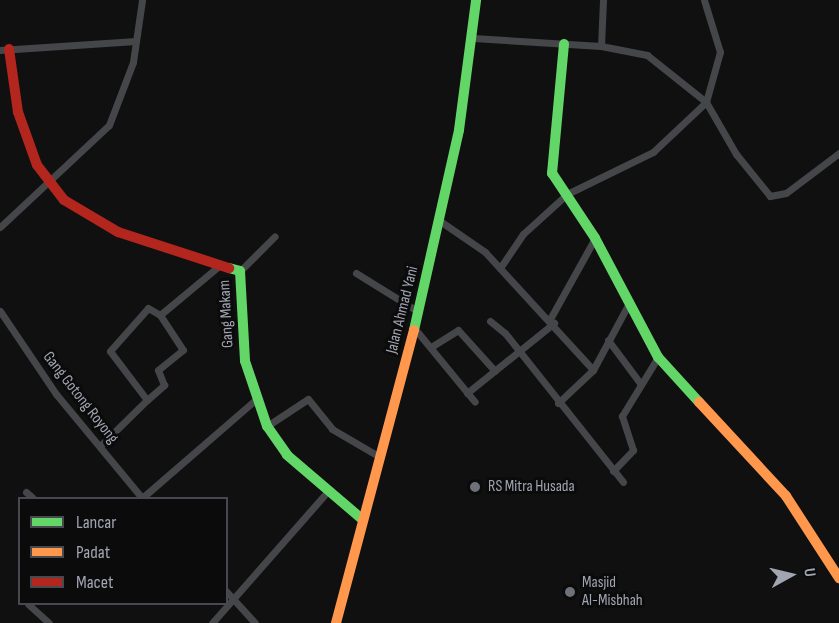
<!DOCTYPE html>
<style>
body{margin:0}
#map{position:relative;width:839px;height:623px;overflow:hidden;background:#101010;font-family:"Sofia Sans Condensed",sans-serif}
div>[style]{position:absolute}
.street>*{height:7px;margin:-3.5px;padding:0 3.5px;transform-origin:3.5px;border-radius:3.5px;background:#454649}
.fast>*{height:10px;margin:-5px;padding:0 5px;transform-origin:5px;border-radius:5px;background:#63d668}
.slow>*{height:10px;margin:-5px;padding:0 5px;transform-origin:5px;border-radius:5px;background:#ff974d}
.jam>*{height:10px;margin:-5px;padding:0 5px;transform-origin:5px;border-radius:5px;background:#b3261e}
.dots>*{width:16px;height:16px;translate:-50% -50%;box-sizing:border-box;border:3px solid #0b0b0c;border-radius:50%}
span{translate:-50% -50%;white-space:nowrap;text-align:center;line-height:1.15;-webkit-text-stroke:6px #0b0b0c;paint-order:stroke}
.street-label{font-size:16px;color:#a1a5b1}
.poi-label{font-size:16px;color:#a1a5b1}
.left{translate:0 -50%;text-align:left}
.legend{position:absolute;left:18px;top:497px;width:210px;height:108px;box-sizing:border-box;background:#0b0b0c;border:2px solid #47494e;margin:0;padding:8px 10px;list-style:none;font-size:18px;color:#a1a5b1}
.legend li{display:flex;align-items:center;gap:12px;height:30px}
.legend b{width:30px;border:2px solid #47494e}
.north{position:absolute;left:761px;top:545px;width:60px;height:60px;-webkit-text-stroke:4px #0b0b0c;paint-order:stroke;rotate:82deg;font-size:16px;font-weight:700;line-height:24px;text-align:center;color:#a1a5b1}
.north::after{content:'';display:block;margin:auto;width:21px;height:27px;background:#a1a5b1;clip-path:polygon(50% 0,100% 100%,50% 72%,0 100%)}
</style>
<div id="map">
<div class="street">
<div style="left:473px;top:38px;width:128px;rotate:3.6deg"></div>
<div style="left:601px;top:46px;width:47px;rotate:11.1deg"></div>
<div style="left:647px;top:55px;width:75px;rotate:38.5deg"></div>
<div style="left:706px;top:102px;width:60px;rotate:60deg"></div>
<div style="left:736px;top:154px;width:54px;rotate:51deg"></div>
<div style="left:770px;top:196px;width:16px;rotate:-11deg"></div>
<div style="left:786px;top:193px;width:66px;rotate:-37deg"></div>
<div style="left:601px;top:46px;width:46px;rotate:-87.5deg"></div>
<div style="left:0;top:50px;width:136px;rotate:-3.8deg"></div>
<div style="left:440px;top:221px;width:55px;rotate:34.6deg"></div>
<div style="left:485px;top:252px;width:160px;rotate:47.5deg"></div>
<div style="left:0;top:227px;width:149px;rotate:-43.1deg"></div>
<div style="left:109px;top:125px;width:67px;rotate:-69.1deg"></div>
<div style="left:133px;top:62px;width:63px;rotate:-81.7deg"></div>
<div style="left:500px;top:268px;width:41px;rotate:-55.9deg"></div>
<div style="left:523px;top:234px;width:59px;rotate:-42.3deg"></div>
<div style="left:567px;top:194px;width:96px;rotate:-26deg"></div>
<div style="left:653px;top:152px;width:73px;rotate:-43.3deg"></div>
<div style="left:706px;top:102px;width:52px;rotate:-74.4deg"></div>
<div style="left:720px;top:52px;width:54px;rotate:-107.1deg"></div>
<div style="left:240px;top:271px;width:49px;rotate:-45deg"></div>
<div style="left:356px;top:273px;width:74px;rotate:31.8deg"></div>
<div style="left:0;top:311px;width:100px;rotate:56deg"></div>
<div style="left:56px;top:394px;width:135px;rotate:50.4deg"></div>
<div style="left:550px;top:319px;width:93px;rotate:-60.9deg"></div>
<div style="left:490px;top:321px;width:19px;rotate:39deg"></div>
<div style="left:505px;top:333px;width:190px;rotate:51.6deg"></div>
<div style="left:415px;top:329px;width:94px;rotate:50.6deg"></div>
<div style="left:608px;top:340px;width:54px;rotate:53.3deg"></div>
<div style="left:431px;top:347px;width:32px;rotate:-32deg"></div>
<div style="left:458px;top:330px;width:55px;rotate:47.9deg"></div>
<div style="left:467px;top:393px;width:112px;rotate:-38.8deg"></div>
<div style="left:147px;top:400px;width:23px;rotate:-41deg"></div>
<div style="left:164px;top:385px;width:16px;rotate:-112deg"></div>
<div style="left:158px;top:370px;width:32px;rotate:-39deg"></div>
<div style="left:183px;top:350px;width:42px;rotate:-123.3deg"></div>
<div style="left:558px;top:403px;width:48px;rotate:-43.3deg"></div>
<div style="left:593px;top:370px;width:74px;rotate:-61.7deg"></div>
<div style="left:267px;top:426px;width:49px;rotate:-33.4deg"></div>
<div style="left:308px;top:399px;width:38px;rotate:51deg"></div>
<div style="left:332px;top:429px;width:56px;rotate:30.3deg"></div>
<div style="left:100px;top:446px;width:66px;rotate:-44.4deg"></div>
<div style="left:147px;top:400px;width:61px;rotate:-127.1deg"></div>
<div style="left:110px;top:351px;width:57px;rotate:-48.5deg"></div>
<div style="left:148px;top:308px;width:14px;rotate:30deg"></div>
<div style="left:160px;top:315px;width:78px;rotate:-39.8deg"></div>
<div style="left:613px;top:471px;width:29px;rotate:-46deg"></div>
<div style="left:633px;top:450px;width:36px;rotate:-108deg"></div>
<div style="left:622px;top:416px;width:69px;rotate:-58.6deg"></div>
<div style="left:26px;top:492px;width:9px;rotate:41deg"></div>
<div style="left:142px;top:498px;width:150px;rotate:-40.9deg"></div>
<div style="left:226px;top:591px;width:43px;rotate:47.8deg"></div>
<div style="left:28px;top:604px;width:28px;rotate:42deg"></div>
<div style="left:212px;top:623px;width:174px;rotate:-48.7deg"></div>
</div>
<div class="fast">
<div style="left:564px;top:44px;width:130px;rotate:95.3deg"></div>
<div style="left:552px;top:173px;width:78px;rotate:56.5deg"></div>
<div style="left:595px;top:238px;width:135px;rotate:62.1deg"></div>
<div style="left:658px;top:357px;width:61px;rotate:47.7deg"></div>
<div style="left:229px;top:268px;width:11px;rotate:15deg"></div>
<div style="left:240px;top:271px;width:90px;rotate:86.8deg"></div>
<div style="left:245px;top:361px;width:69px;rotate:71.3deg"></div>
<div style="left:267px;top:426px;width:35px;rotate:55deg"></div>
<div style="left:287px;top:455px;width:100px;rotate:40.5deg"></div>
<div style="left:414px;top:330px;width:205px;rotate:-77.3deg"></div>
<div style="left:459px;top:130px;width:131px;rotate:-82.5deg"></div>
</div>
<div class="slow">
<div style="left:699px;top:402px;width:128px;rotate:47.2deg"></div>
<div style="left:786px;top:496px;width:98px;rotate:57.1deg"></div>
<div style="left:336px;top:623px;width:303px;rotate:-75.1deg"></div>
</div>
<div class="jam">
<div style="left:9px;top:49px;width:64px;rotate:81.9deg"></div>
<div style="left:18px;top:112px;width:56px;rotate:70.3deg"></div>
<div style="left:37px;top:165px;width:44px;rotate:52.4deg"></div>
<div style="left:64px;top:200px;width:63px;rotate:30.7deg"></div>
<div style="left:118px;top:232px;width:117px;rotate:18deg"></div>
</div>
<div class="dots">
<div style="left:475px;top:487px;background:#6e7179"></div>
<div style="left:570px;top:592px;background:#6e7179"></div>
</div>
<div class="street-label">
<span style="left:403px;top:310px;rotate:-76deg">Jalan Ahmad Yani</span>
<span style="left:227px;top:314px;rotate:-93deg">Gang Makam</span>
<span style="left:80px;top:398px;rotate:52deg">Gang Gotong Royong</span>
</div>
<div class="poi-label">
<span class="left" style="left:488px;top:487px">RS Mitra Husada</span>
<span class="left" style="left:582px;top:592px">Masjid<br>Al-Misbhah</span>
</div>
<ul class="legend">
<li><b style="height:8px;background:#63d668"></b>Lancar</li>
<li><b style="height:8px;background:#ff974d"></b>Padat</li>
<li><b style="height:8px;background:#b3261e"></b>Macet</li>
</ul>
<div class="north">U</div>
</div>
